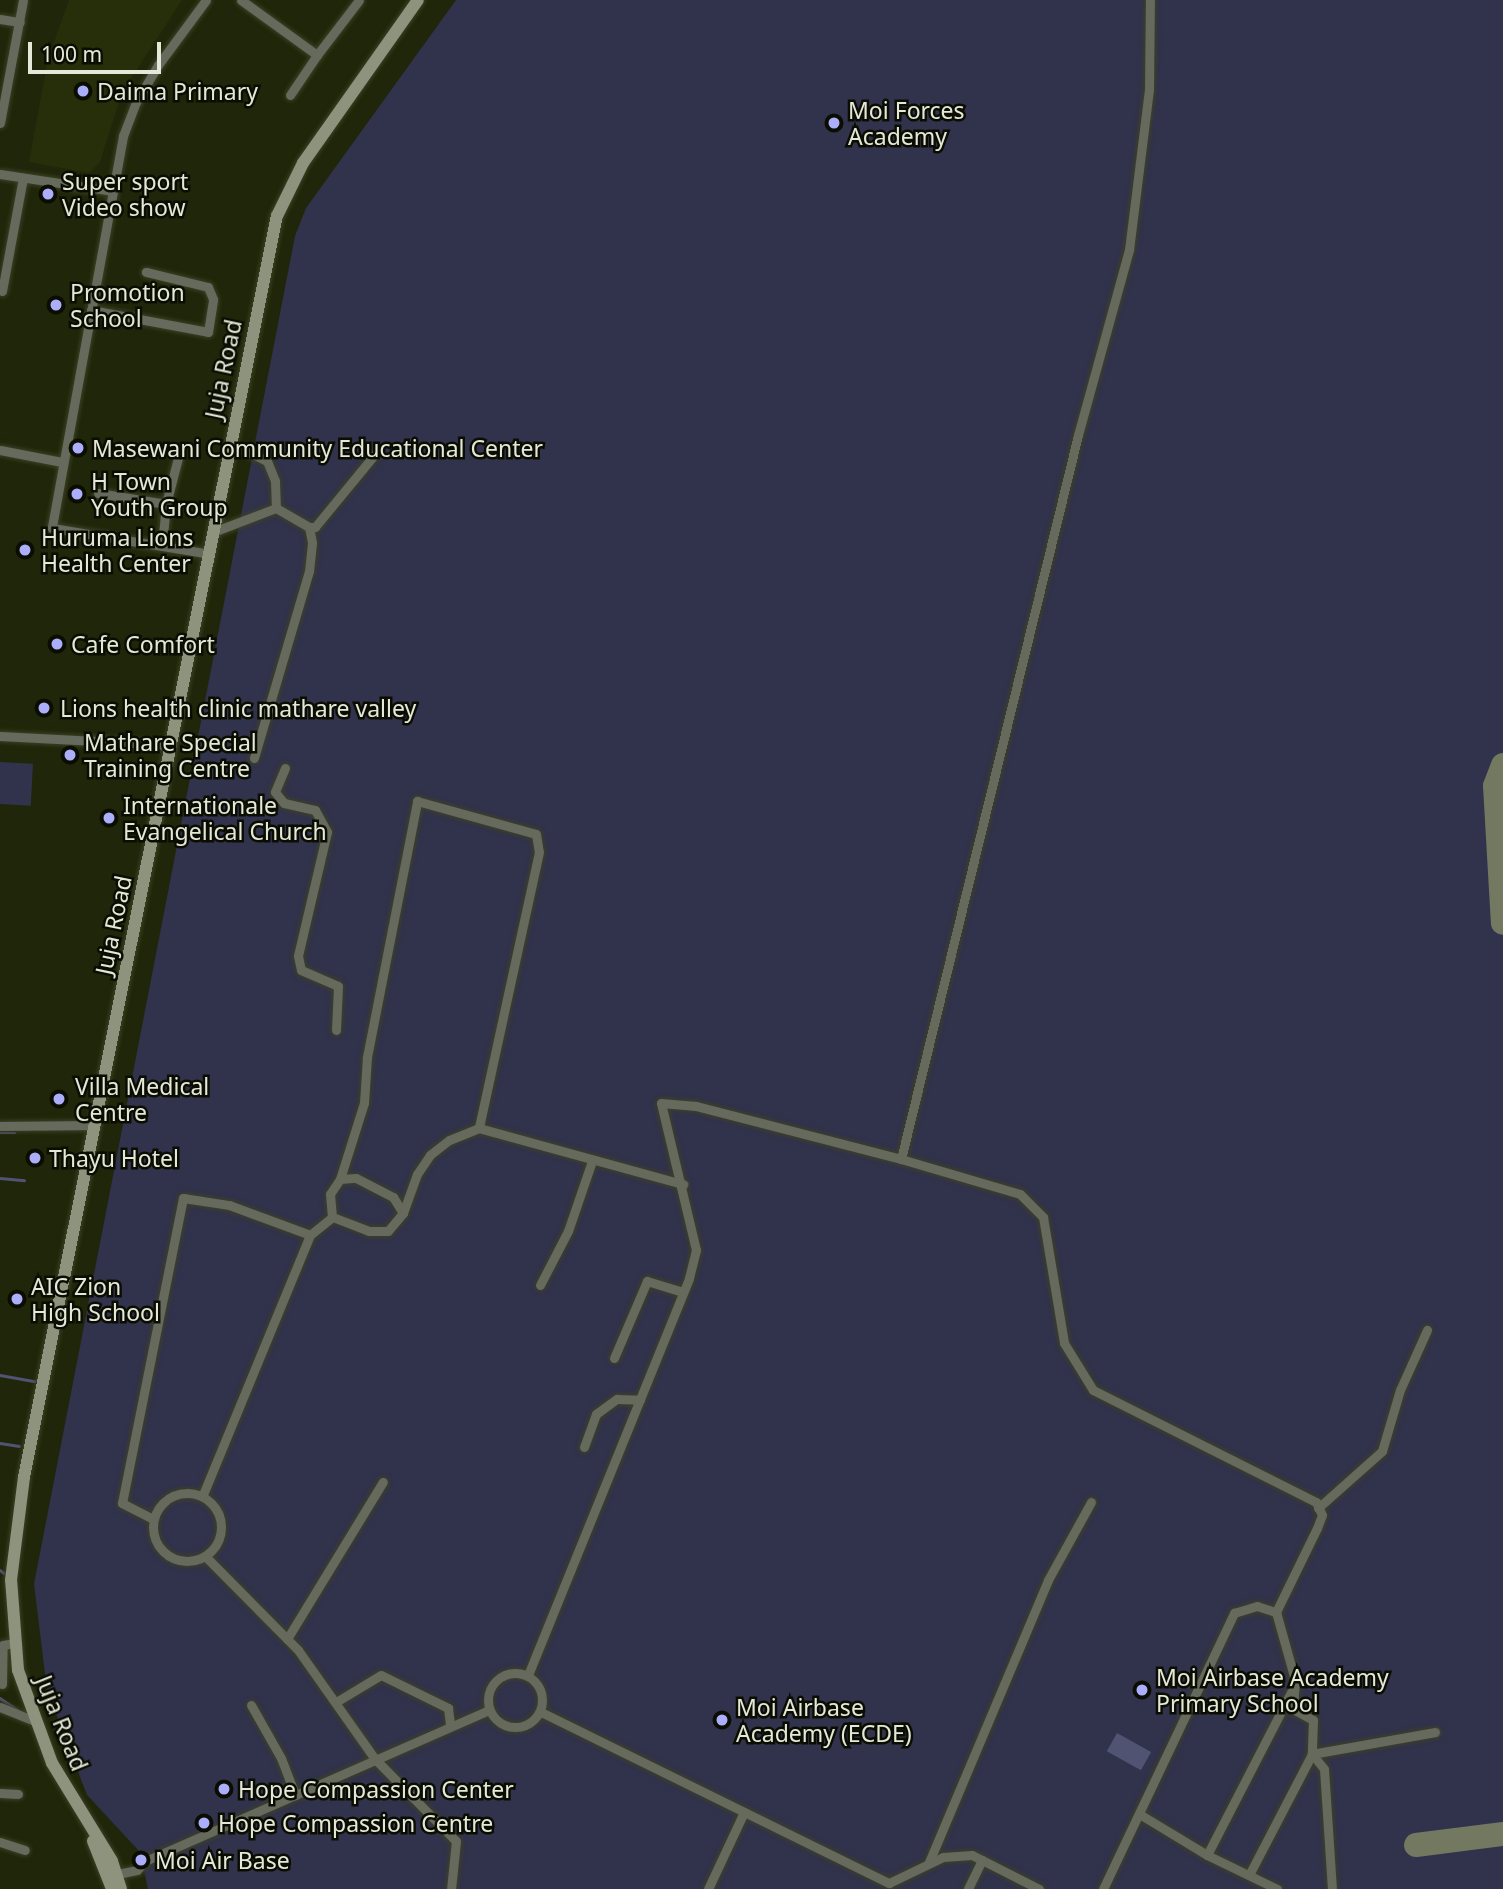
<!DOCTYPE html>
<style>
body{margin:0}
#map{position:relative;width:1503px;height:1889px;overflow:hidden;background:#202609;font-family:"Noto Sans",sans-serif}
div>[style]{position:absolute}
.built>*{inset:0;background:#272e0a}
.green>*{inset:0;background:#31324c;transform-origin:0 0}
.water>*{inset:0;background:#515372;transform-origin:0 0}
.stream>*{height:2.5px;margin:-1.25px;padding:0 1.25px;transform-origin:1.25px;border-radius:1.25px;background:#515372}
.taxiway>*{height:24px;margin:-12px;padding:0 12px;transform-origin:12px;border-radius:12px;background:#737860}
.roads{filter:drop-shadow(0 0 2px #3b4126) drop-shadow(0 0 2px #3b4126)}
.street>*{height:9px;margin:-4.5px;padding:0 4.5px;transform-origin:4.5px;border-radius:4.5px;background:#666a5d}
.street>.ring{margin:-4.5px;padding:0;box-sizing:content-box;background:none;border:9px solid #666a5d;border-radius:50%}
.secondary>*{height:12px;margin:-6px;padding:0 6px;transform-origin:6px;border-radius:6px;background:#8d937d}
.dots>*{width:19px;height:19px;translate:-50% -50%;box-sizing:border-box;border:4px solid #0b0d03;border-radius:50%}
span{translate:-50% -50%;white-space:nowrap;text-align:center;line-height:1.15;-webkit-text-stroke:5px #0b0d03;paint-order:stroke}
.poi-label{font-size:23px;color:#e3e8d7}
.left{translate:0 -50%;text-align:left}
.street-label{font-size:23px;color:#e3e8d7}
.scale{position:absolute;left:28px;top:42px;width:133px;height:32px;box-sizing:border-box;border:4px solid #e3e8d7;border-top:0;padding-left:9px;font-size:21px;line-height:24px;white-space:nowrap;color:#e3e8d7;-webkit-text-stroke:5px #0b0d03;paint-order:stroke}
</style>
<div id="map">
<div class="built">
<div style="clip-path:polygon(69px 0,182px 0,132px 77px,118px 105px,100px 162px,89px 173px,29px 162px,48px 59px)"></div>
</div>
<div class="green">
<div style="clip-path:polygon(456px 0,1503px 0,1503px 1889px,148px 1889px,140px 1852px,87px 1795px,47px 1690px,34px 1584px,295px 236px,306px 208px)"></div>
<div style="left:0;top:762px;width:33px;height:42px;rotate:3deg"></div>
</div>
<div class="water">
<div style="left:1117px;top:1733px;width:39px;height:21px;rotate:29deg"></div>
</div>
<div class="stream">
<div style="left:0;top:1133px;width:15px"></div>
<div style="left:0;top:1178px;width:24px;rotate:5deg"></div>
<div style="left:0;top:1375px;width:35px;rotate:10deg"></div>
<div style="left:0;top:1443px;width:19px;rotate:9deg"></div>
<div style="left:0;top:1570px;width:5px;rotate:37deg"></div>
<div style="left:0;top:1698px;width:22px;rotate:34deg"></div>
</div>
<div class="taxiway">
<div style="left:1503px;top:765px;width:22px;rotate:111deg"></div>
<div style="left:1495px;top:786px;width:137px;rotate:86.7deg"></div>
<div style="left:1416px;top:1845px;width:88px;rotate:-7.2deg"></div>
</div>
<div class="roads">
<div class="street">
<div style="left:206px;top:0;width:81px;rotate:126.4deg"></div>
<div style="left:158px;top:65px;width:43px;rotate:120.7deg"></div>
<div style="left:136px;top:102px;width:36px;rotate:111deg"></div>
<div style="left:123px;top:136px;width:398px;rotate:100.3deg"></div>
<div style="left:52px;top:528px;width:160px;rotate:9.3deg"></div>
<div style="left:241px;top:0;width:94px;rotate:35.9deg"></div>
<div style="left:317px;top:55px;width:69px;rotate:-52.6deg"></div>
<div style="left:0;top:19px;width:20px;rotate:9deg"></div>
<div style="left:290px;top:95px;width:48px;rotate:-56deg"></div>
<div style="left:0;top:123px;width:125px;rotate:-79.4deg"></div>
<div style="left:0;top:174px;width:113px;rotate:8.6deg"></div>
<div style="left:2px;top:291px;width:115px;rotate:-79.5deg"></div>
<div style="left:91px;top:310px;width:119px;rotate:10.6deg"></div>
<div style="left:208px;top:332px;width:33px;rotate:-81deg"></div>
<div style="left:213px;top:299px;width:13px;rotate:-113deg"></div>
<div style="left:208px;top:287px;width:64px;rotate:-166.4deg"></div>
<div style="left:0;top:450px;width:63px;rotate:11deg"></div>
<div style="left:247px;top:451px;width:22px;rotate:27deg"></div>
<div style="left:267px;top:461px;width:22px;rotate:68deg"></div>
<div style="left:275px;top:481px;width:27px;rotate:88deg"></div>
<div style="left:98px;top:493px;width:69px;rotate:9.2deg"></div>
<div style="left:309px;top:527px;width:6px"></div>
<div style="left:315px;top:527px;width:94px;rotate:-50.6deg"></div>
<div style="left:213px;top:532px;width:67px;rotate:-20.9deg"></div>
<div style="left:276px;top:508px;width:38px;rotate:30deg"></div>
<div style="left:309px;top:527px;width:16px;rotate:79deg"></div>
<div style="left:312px;top:543px;width:28px;rotate:96deg"></div>
<div style="left:309px;top:571px;width:195px;rotate:106.4deg"></div>
<div style="left:162px;top:546px;width:42px;rotate:-84.6deg"></div>
<div style="left:166px;top:504px;width:52px;rotate:-75.4deg"></div>
<div style="left:0;top:736px;width:172px;rotate:3deg"></div>
<div style="left:285px;top:768px;width:26px;rotate:113deg"></div>
<div style="left:275px;top:792px;width:14px;rotate:51deg"></div>
<div style="left:284px;top:803px;width:32px;rotate:13deg"></div>
<div style="left:315px;top:810px;width:25px;rotate:61deg"></div>
<div style="left:327px;top:832px;width:127px;rotate:103.2deg"></div>
<div style="left:298px;top:956px;width:14px;rotate:78deg"></div>
<div style="left:301px;top:970px;width:40px;rotate:23.4deg"></div>
<div style="left:338px;top:986px;width:44px;rotate:92.6deg"></div>
<div style="left:0;top:1126px;width:94px;rotate:-0.6deg"></div>
<div style="left:479px;top:1128px;width:212px;rotate:15.4deg"></div>
<div style="left:901px;top:1159px;width:745px;rotate:-76.26deg"></div>
<div style="left:1078px;top:435px;width:192px;rotate:-74.6deg"></div>
<div style="left:1129px;top:250px;width:162px;rotate:-82.9deg"></div>
<div style="left:1149px;top:89px;width:89px;rotate:-89.4deg"></div>
<div style="left:356px;top:1178px;width:42px;rotate:27.2deg"></div>
<div style="left:393px;top:1197px;width:19px;rotate:58deg"></div>
<div style="left:403px;top:1213px;width:23px;rotate:130deg"></div>
<div style="left:388px;top:1231px;width:19px;rotate:180deg"></div>
<div style="left:369px;top:1231px;width:40px;rotate:-159deg"></div>
<div style="left:332px;top:1217px;width:23px;rotate:-95deg"></div>
<div style="left:330px;top:1194px;width:18px;rotate:-56deg"></div>
<div style="left:340px;top:1179px;width:16px;rotate:-4deg"></div>
<div style="left:340px;top:1179px;width:80px;rotate:-72.5deg"></div>
<div style="left:364px;top:1103px;width:46px;rotate:-86.3deg"></div>
<div style="left:367px;top:1057px;width:261px;rotate:-78.9deg"></div>
<div style="left:417px;top:801px;width:123px;rotate:15.5deg"></div>
<div style="left:536px;top:834px;width:18px;rotate:81deg"></div>
<div style="left:539px;top:852px;width:282px;rotate:102.3deg"></div>
<div style="left:479px;top:1128px;width:32px;rotate:158deg"></div>
<div style="left:449px;top:1140px;width:24px;rotate:142deg"></div>
<div style="left:430px;top:1155px;width:23px;rotate:124deg"></div>
<div style="left:417px;top:1174px;width:41px;rotate:109.7deg"></div>
<div style="left:310px;top:1235px;width:28px;rotate:-39deg"></div>
<div style="left:540px;top:1285px;width:61px;rotate:-62.6deg"></div>
<div style="left:568px;top:1231px;width:74px;rotate:-71.1deg"></div>
<div style="left:614px;top:1358px;width:84px;rotate:-66.8deg"></div>
<div style="left:647px;top:1281px;width:38px;rotate:17deg"></div>
<div style="left:584px;top:1447px;width:35px;rotate:-70deg"></div>
<div style="left:596px;top:1414px;width:26px;rotate:-36deg"></div>
<div style="left:617px;top:1399px;width:23px;rotate:2deg"></div>
<div class="ring" style="left:153px;top:1493px;width:59px;height:59px"></div>
<div style="left:1318px;top:1508px;width:86px;rotate:-41.7deg"></div>
<div style="left:1382px;top:1451px;width:64px;rotate:-73.6deg"></div>
<div style="left:1400px;top:1390px;width:66px;rotate:-65.8deg"></div>
<div style="left:153px;top:1519px;width:35px;rotate:-153deg"></div>
<div style="left:122px;top:1503px;width:311px;rotate:-78.7deg"></div>
<div style="left:183px;top:1198px;width:47px;rotate:8.7deg"></div>
<div style="left:229px;top:1205px;width:86px;rotate:20.3deg"></div>
<div style="left:310px;top:1235px;width:281px;rotate:112.4deg"></div>
<div style="left:206px;top:1557px;width:131px;rotate:45.3deg"></div>
<div style="left:298px;top:1650px;width:133px;rotate:54.8deg"></div>
<div style="left:375px;top:1759px;width:115px;rotate:45.4deg"></div>
<div style="left:456px;top:1841px;width:48px;rotate:95.9deg"></div>
<div style="left:287px;top:1639px;width:184px;rotate:-58.6deg"></div>
<div class="ring" style="left:488px;top:1673px;width:45px;height:45px"></div>
<div style="left:528px;top:1675px;width:428px;rotate:-67.9deg"></div>
<div style="left:689px;top:1278px;width:29px;rotate:-76deg"></div>
<div style="left:696px;top:1250px;width:151px;rotate:-103.4deg"></div>
<div style="left:661px;top:1103px;width:35px;rotate:5deg"></div>
<div style="left:696px;top:1106px;width:212px;rotate:14.5deg"></div>
<div style="left:901px;top:1159px;width:124px;rotate:16.4deg"></div>
<div style="left:1020px;top:1194px;width:33px;rotate:45deg"></div>
<div style="left:1043px;top:1217px;width:128px;rotate:80.5deg"></div>
<div style="left:1064px;top:1343px;width:55px;rotate:58.3deg"></div>
<div style="left:1093px;top:1390px;width:250px;rotate:26.7deg"></div>
<div style="left:1316px;top:1502px;width:14px;rotate:65deg"></div>
<div style="left:1322px;top:1515px;width:14px;rotate:111deg"></div>
<div style="left:1317px;top:1528px;width:93px;rotate:116deg"></div>
<div style="left:1276px;top:1612px;width:71px;rotate:74.4deg"></div>
<div style="left:1295px;top:1680px;width:29px;rotate:94deg"></div>
<div style="left:1293px;top:1709px;width:23px;rotate:29deg"></div>
<div style="left:1313px;top:1720px;width:34px;rotate:92deg"></div>
<div style="left:1312px;top:1754px;width:19px;rotate:51deg"></div>
<div style="left:1324px;top:1769px;width:120px;rotate:86.2deg"></div>
<div style="left:2px;top:1684px;width:39px;rotate:-89deg"></div>
<div style="left:3px;top:1645px;width:11px;rotate:-10deg"></div>
<div style="left:336px;top:1702px;width:52px;rotate:-31deg"></div>
<div style="left:381px;top:1675px;width:75px;rotate:26.2deg"></div>
<div style="left:448px;top:1708px;width:17px;rotate:83deg"></div>
<div style="left:251px;top:1705px;width:61px;rotate:60.5deg"></div>
<div style="left:281px;top:1758px;width:40px;rotate:69deg"></div>
<div style="left:0;top:1707px;width:35px;rotate:22deg"></div>
<div style="left:541px;top:1712px;width:388px;rotate:26.2deg"></div>
<div style="left:0;top:1793px;width:18px;rotate:3deg"></div>
<div style="left:1141px;top:1815px;width:77px;rotate:31.2deg"></div>
<div style="left:1207px;top:1855px;width:78px;rotate:25.9deg"></div>
<div style="left:0;top:1842px;width:26px;rotate:18deg"></div>
<div style="left:1207px;top:1855px;width:183px;rotate:-62.7deg"></div>
<div style="left:982px;top:1860px;width:64px;rotate:27deg"></div>
<div style="left:929px;top:1862px;width:306px;rotate:-67.1deg"></div>
<div style="left:1048px;top:1580px;width:89px;rotate:-61.1deg"></div>
<div style="left:117px;top:1874px;width:20px;rotate:-11deg"></div>
<div style="left:137px;top:1870px;width:12px;rotate:-48deg"></div>
<div style="left:145px;top:1861px;width:376px;rotate:-23.7deg"></div>
<div style="left:1249px;top:1875px;width:136px;rotate:-62.5deg"></div>
<div style="left:1312px;top:1754px;width:125px;rotate:-10.1deg"></div>
<div style="left:889px;top:1883px;width:60px;rotate:-25.7deg"></div>
<div style="left:943px;top:1857px;width:29px;rotate:-4deg"></div>
<div style="left:972px;top:1855px;width:11px;rotate:27deg"></div>
<div style="left:982px;top:1860px;width:32px;rotate:116deg"></div>
<div style="left:708px;top:1889px;width:85px;rotate:-64.9deg"></div>
<div style="left:1103px;top:1889px;width:306px;rotate:-64.6deg"></div>
<div style="left:1234px;top:1613px;width:24px;rotate:-17deg"></div>
<div style="left:1257px;top:1606px;width:20px;rotate:18deg"></div>
</div>
<div class="secondary">
<div style="left:93px;top:1841px;width:52px;rotate:68.4deg"></div>
<div style="left:121px;top:1889px;width:29px;rotate:-108deg"></div>
<div style="left:112px;top:1861px;width:115px;rotate:-121.5deg"></div>
<div style="left:52px;top:1763px;width:99px;rotate:-110.1deg"></div>
<div style="left:18px;top:1670px;width:90px;rotate:-94.4deg"></div>
<div style="left:11px;top:1580px;width:104px;rotate:-82.8deg"></div>
<div style="left:24px;top:1477px;width:1286px;rotate:-78.66deg"></div>
<div style="left:277px;top:216px;width:59px;rotate:-63.9deg"></div>
<div style="left:303px;top:163px;width:199px;rotate:-54.8deg"></div>
</div>
</div>
<div class="dots">
<div style="left:83px;top:91px;background:#abaffb"></div>
<div style="left:834px;top:123px;background:#abaffb"></div>
<div style="left:48px;top:194px;background:#abaffb"></div>
<div style="left:56px;top:305px;background:#abaffb"></div>
<div style="left:78px;top:448px;background:#abaffb"></div>
<div style="left:77px;top:494px;background:#abaffb"></div>
<div style="left:25px;top:550px;background:#abaffb"></div>
<div style="left:57px;top:644px;background:#abaffb"></div>
<div style="left:44px;top:708px;background:#abaffb"></div>
<div style="left:70px;top:755px;background:#abaffb"></div>
<div style="left:109px;top:818px;background:#abaffb"></div>
<div style="left:59px;top:1099px;background:#abaffb"></div>
<div style="left:35px;top:1158px;background:#abaffb"></div>
<div style="left:17px;top:1299px;background:#abaffb"></div>
<div style="left:1142px;top:1690px;background:#abaffb"></div>
<div style="left:722px;top:1720px;background:#abaffb"></div>
<div style="left:224px;top:1789px;background:#abaffb"></div>
<div style="left:204px;top:1823px;background:#abaffb"></div>
<div style="left:141px;top:1860px;background:#abaffb"></div>
</div>
<div class="poi-label">
<span class="left" style="left:97px;top:91px">Daima Primary</span>
<span class="left" style="left:848px;top:123px">Moi Forces<br>Academy</span>
<span class="left" style="left:62px;top:194px">Super sport<br>Video show</span>
<span class="left" style="left:70px;top:305px">Promotion<br>School</span>
<span class="left" style="left:92px;top:448px">Masewani Community Educational Center</span>
<span class="left" style="left:91px;top:494px">H Town<br>Youth Group</span>
<span class="left" style="left:41px;top:550px">Huruma Lions<br>Health Center</span>
<span class="left" style="left:71px;top:644px">Cafe Comfort</span>
<span class="left" style="left:60px;top:708px">Lions health clinic mathare valley</span>
<span class="left" style="left:84px;top:755px">Mathare Special<br>Training Centre</span>
<span class="left" style="left:123px;top:818px">Internationale<br>Evangelical Church</span>
<span class="left" style="left:75px;top:1099px">Villa Medical<br>Centre</span>
<span class="left" style="left:49px;top:1158px">Thayu Hotel</span>
<span class="left" style="left:31px;top:1299px">AIC Zion<br>High School</span>
<span class="left" style="left:1156px;top:1690px">Moi Airbase Academy<br>Primary School</span>
<span class="left" style="left:736px;top:1720px">Moi Airbase<br>Academy (ECDE)</span>
<span class="left" style="left:238px;top:1789px">Hope Compassion Center</span>
<span class="left" style="left:218px;top:1823px">Hope Compassion Centre</span>
<span class="left" style="left:155px;top:1860px">Moi Air Base</span>
</div>
<div class="street-label">
<span style="left:223px;top:369px;rotate:-78deg">Juja Road</span>
<span style="left:113px;top:925px;rotate:-78deg">Juja Road</span>
<span style="left:62px;top:1723px;rotate:68deg">Juja Road</span>
</div>
<div class="scale">100 m</div>
</div>
